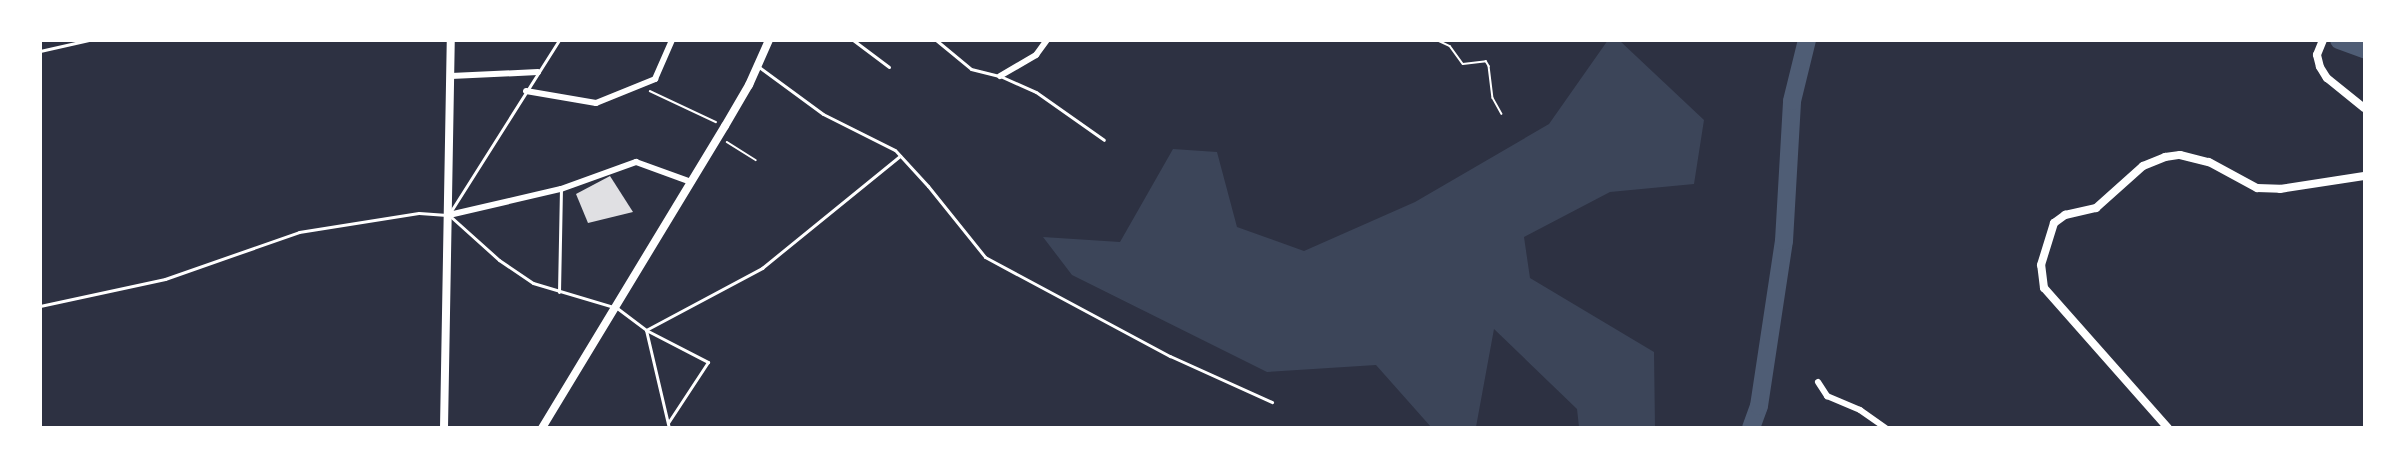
<!DOCTYPE html>
<style>
body{margin:0}
#map{position:relative;width:2405px;height:468px;overflow:hidden;background:#2d3142;font-family:"Playfair Display",serif}
div>[style]{position:absolute}
.green>*{inset:0;background:#3c4559}
.river>*{height:18px;margin:-9px;padding:0 9px;transform-origin:9px;border-radius:9px;background:#4f5d75}
.building>*{inset:0;background:#e0e0e3}
.path>*{height:1.5px;margin:-0.75px;padding:0 0.75px;transform-origin:0.75px;border-radius:0.75px;background:#fff}
.service>*{height:3px;margin:-1.5px;padding:0 1.5px;transform-origin:1.5px;border-radius:1.5px;background:#fff}
.minor>*{height:6px;margin:-3px;padding:0 3px;transform-origin:3px;border-radius:3px;background:#fff}
.tertiary>*{height:8px;margin:-4px;padding:0 4px;transform-origin:4px;border-radius:4px;background:#fff}
.secondary>*{height:8px;margin:-4px;padding:0 4px;transform-origin:4px;border-radius:4px;background:#fff}
span{translate:-50% -50%;white-space:nowrap;text-align:center;line-height:1.15;-webkit-text-stroke:4.5px #fff;paint-order:stroke}
.frame{position:absolute;inset:0;border:42px solid #fff;pointer-events:none}
</style>
<div id="map">
<div class="green">
<div style="clip-path:polygon(1608px 40px,1620px 41px,1704px 120px,1694px 184px,1610px 192px,1524px 237px,1530px 278px,1654px 352px,1655px 427px,1579px 427px,1577px 409px,1494px 329px,1476px 427px,1431px 427px,1376px 365px,1267px 372px,1072px 275px,1043px 237px,1120px 242px,1173px 149px,1217px 152px,1237px 227px,1304px 251px,1415px 202px,1549px 124px)"></div>
</div>
<div class="river">
<div style="left:2339px;top:40px;width:27px;rotate:20deg"></div>
<div style="left:1751px;top:428px;width:23px;rotate:-70deg"></div>
<div style="left:1759px;top:406px;width:167px;rotate:-81.4deg"></div>
<div style="left:1784px;top:241px;width:140px;rotate:-86.7deg"></div>
<div style="left:1792px;top:101px;width:63px;rotate:-76.2deg"></div>
</div>
<div class="building">
<div style="clip-path:polygon(610px 176px,633px 212px,588px 223px,576px 194px)"></div>
</div>
<div class="path">
<div style="left:1437px;top:40px;width:14px;rotate:25deg"></div>
<div style="left:1450px;top:46px;width:22px;rotate:54deg"></div>
<div style="left:1463px;top:64px;width:23px;rotate:-7deg"></div>
<div style="left:1486px;top:61px;width:6px;rotate:59deg"></div>
<div style="left:1489px;top:66px;width:32px;rotate:83deg"></div>
<div style="left:1493px;top:98px;width:18px;rotate:61deg"></div>
<div style="left:650px;top:91px;width:73px;rotate:25.2deg"></div>
<div style="left:727px;top:142px;width:34px;rotate:32deg"></div>
</div>
<div class="service">
<div style="left:853px;top:40px;width:45px;rotate:36.9deg"></div>
<div style="left:936px;top:40px;width:45px;rotate:39.6deg"></div>
<div style="left:971px;top:69px;width:30px;rotate:14deg"></div>
<div style="left:1000px;top:76px;width:39px;rotate:24deg"></div>
<div style="left:1036px;top:92px;width:83px;rotate:35.2deg"></div>
<div style="left:40px;top:51px;width:50px;rotate:-12.7deg"></div>
<div style="left:759px;top:67px;width:79px;rotate:36.3deg"></div>
<div style="left:823px;top:114px;width:80px;rotate:26.6deg"></div>
<div style="left:895px;top:150px;width:49px;rotate:47.5deg"></div>
<div style="left:928px;top:186px;width:91px;rotate:51.2deg"></div>
<div style="left:985px;top:257px;width:210px;rotate:28.2deg"></div>
<div style="left:1170px;top:356px;width:112px;rotate:24.3deg"></div>
<div style="left:451px;top:211px;width:202px;rotate:-57.7deg"></div>
<div style="left:450px;top:216px;width:66px;rotate:41.9deg"></div>
<div style="left:499px;top:260px;width:41px;rotate:34.1deg"></div>
<div style="left:533px;top:283px;width:88px;rotate:16.6deg"></div>
<div style="left:617px;top:308px;width:36px;rotate:37deg"></div>
<div style="left:646px;top:330px;width:132px;rotate:-28.1deg"></div>
<div style="left:762px;top:268px;width:178px;rotate:-39.1deg"></div>
<div style="left:559px;top:292px;width:103px;rotate:-88.9deg"></div>
<div style="left:40px;top:306px;width:128px;rotate:-12.2deg"></div>
<div style="left:165px;top:279px;width:142px;rotate:-19.3deg"></div>
<div style="left:299px;top:232px;width:121px;rotate:-9deg"></div>
<div style="left:419px;top:213px;width:28px;rotate:4deg"></div>
<div style="left:646px;top:330px;width:70px;rotate:27.3deg"></div>
<div style="left:708px;top:362px;width:73px;rotate:123.3deg"></div>
<div style="left:646px;top:330px;width:101px;rotate:76.8deg"></div>
</div>
<div class="minor">
<div style="left:451px;top:76px;width:87px;rotate:-2.6deg"></div>
<div style="left:1000px;top:76px;width:42px;rotate:-30.3deg"></div>
<div style="left:1036px;top:55px;width:19px;rotate:-54deg"></div>
<div style="left:526px;top:91px;width:71px;rotate:9.7deg"></div>
<div style="left:596px;top:103px;width:64px;rotate:-22.1deg"></div>
<div style="left:655px;top:79px;width:43px;rotate:-66.4deg"></div>
<div style="left:449px;top:215px;width:115px;rotate:-13.1deg"></div>
<div style="left:561px;top:189px;width:80px;rotate:-19.8deg"></div>
<div style="left:636px;top:162px;width:59px;rotate:20deg"></div>
<div style="left:1818px;top:382px;width:17px;rotate:57deg"></div>
<div style="left:1827px;top:396px;width:36px;rotate:23deg"></div>
<div style="left:1860px;top:410px;width:32px;rotate:35deg"></div>
</div>
<div class="tertiary">
<div style="left:2323px;top:40px;width:16px;rotate:112deg"></div>
<div style="left:2317px;top:55px;width:12px;rotate:76deg"></div>
<div style="left:2320px;top:67px;width:13px;rotate:58deg"></div>
<div style="left:2327px;top:78px;width:48px;rotate:39deg"></div>
<div style="left:542px;top:428px;width:353px;rotate:-58.8deg"></div>
<div style="left:725px;top:126px;width:48px;rotate:-59.7deg"></div>
<div style="left:749px;top:85px;width:49px;rotate:-66deg"></div>
<div style="left:2168px;top:428px;width:187px;rotate:-131.5deg"></div>
<div style="left:2044px;top:288px;width:23px;rotate:-97deg"></div>
<div style="left:2041px;top:265px;width:44px;rotate:-72.8deg"></div>
<div style="left:2054px;top:223px;width:14px;rotate:-36deg"></div>
<div style="left:2065px;top:215px;width:32px;rotate:-13deg"></div>
<div style="left:2096px;top:208px;width:63px;rotate:-41.8deg"></div>
<div style="left:2143px;top:166px;width:24px;rotate:-22deg"></div>
<div style="left:2165px;top:157px;width:15px;rotate:-8deg"></div>
<div style="left:2180px;top:155px;width:30px;rotate:14deg"></div>
<div style="left:2209px;top:162px;width:55px;rotate:28.4deg"></div>
<div style="left:2257px;top:188px;width:23px;rotate:2deg"></div>
<div style="left:2280px;top:189px;width:85px;rotate:-8.8deg"></div>
</div>
<div class="secondary">
<div style="left:444px;top:428px;width:388px;rotate:-89deg"></div>
</div>
<div class="frame"></div>
</div>
